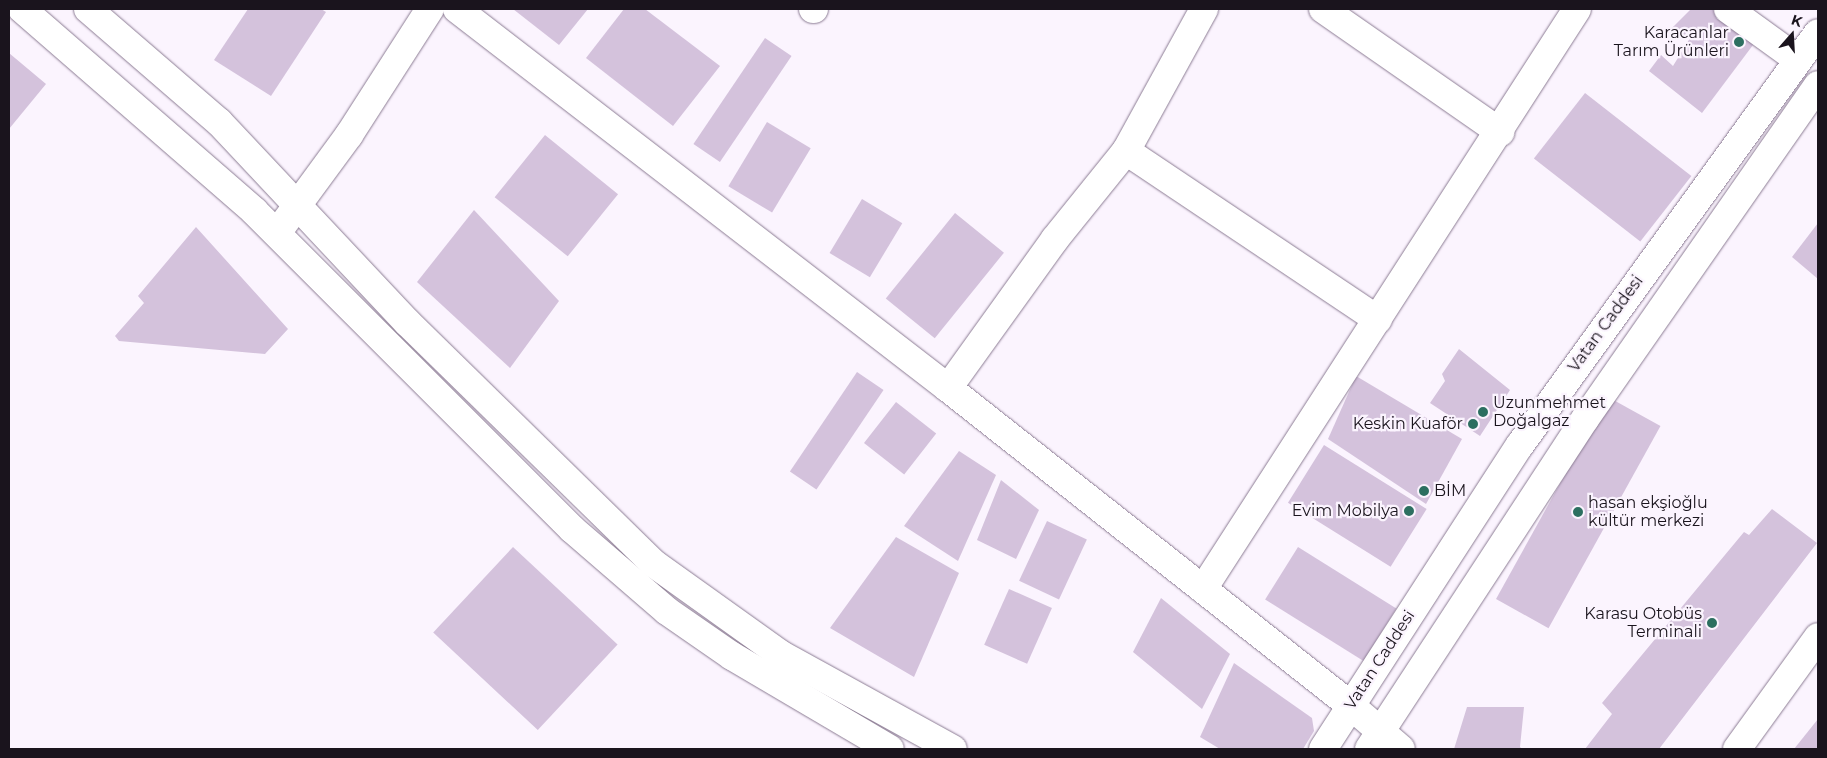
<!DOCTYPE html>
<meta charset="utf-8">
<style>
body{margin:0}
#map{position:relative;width:1827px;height:758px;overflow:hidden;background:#fbf4fe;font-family:Montserrat,sans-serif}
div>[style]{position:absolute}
.building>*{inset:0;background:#d4c2dc;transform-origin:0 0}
.roads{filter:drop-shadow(0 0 1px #8b7b93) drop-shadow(0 0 1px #8b7b93)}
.minor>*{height:28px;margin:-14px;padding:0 14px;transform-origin:14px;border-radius:14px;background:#fff}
.tertiary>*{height:28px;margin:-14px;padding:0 14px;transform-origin:14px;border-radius:14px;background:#fff}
.secondary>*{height:28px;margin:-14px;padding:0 14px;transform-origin:14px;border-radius:14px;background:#fff}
.dots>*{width:14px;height:14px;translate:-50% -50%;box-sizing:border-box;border:2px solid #fbf4fe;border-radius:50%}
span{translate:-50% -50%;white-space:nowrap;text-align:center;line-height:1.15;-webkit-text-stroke:4.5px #fbf4fe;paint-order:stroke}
.poi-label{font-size:16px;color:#1a141d}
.right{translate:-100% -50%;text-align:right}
.left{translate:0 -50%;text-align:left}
.street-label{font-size:16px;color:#1a141d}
.frame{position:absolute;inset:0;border:10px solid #1a141d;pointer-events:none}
.north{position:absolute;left:1767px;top:10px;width:50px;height:50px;-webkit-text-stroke:4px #fbf4fe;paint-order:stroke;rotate:19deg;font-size:14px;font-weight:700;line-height:20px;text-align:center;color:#1a141d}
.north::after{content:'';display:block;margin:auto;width:18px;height:22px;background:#1a141d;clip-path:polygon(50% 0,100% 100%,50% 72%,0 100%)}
</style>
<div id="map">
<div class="building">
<div style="clip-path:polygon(248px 9px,321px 9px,326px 12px,271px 96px,214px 60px)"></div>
<div style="clip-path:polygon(513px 9px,588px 9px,559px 45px)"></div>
<div style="clip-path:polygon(624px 9px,645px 9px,720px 66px,673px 126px,586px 58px)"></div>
<div style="clip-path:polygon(1691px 9px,1720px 9px,1759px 37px,1702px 113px,1649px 71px,1661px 55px,1673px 66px,1690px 38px,1672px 28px)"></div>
<div style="left:765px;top:38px;width:32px;height:128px;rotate:34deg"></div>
<div style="clip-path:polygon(9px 53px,46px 84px,9px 129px)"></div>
<div style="left:1585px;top:93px;width:135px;height:83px;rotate:38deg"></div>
<div style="left:767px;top:122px;width:51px;height:75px;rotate:31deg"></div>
<div style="left:545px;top:135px;width:94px;height:80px;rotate:39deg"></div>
<div style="left:862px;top:199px;width:47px;height:63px;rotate:31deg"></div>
<div style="clip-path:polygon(474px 210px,559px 301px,510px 368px,417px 282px)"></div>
<div style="left:955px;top:213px;width:63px;height:110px;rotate:39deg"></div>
<div style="clip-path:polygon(1818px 223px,1818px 279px,1792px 257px)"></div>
<div style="clip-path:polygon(196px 227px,288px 329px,265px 354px,119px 341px,115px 336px,144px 303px,138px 296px)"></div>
<div style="clip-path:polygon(1459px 349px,1510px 390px,1480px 436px,1430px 403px,1445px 381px,1442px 374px)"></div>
<div style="left:857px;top:372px;width:32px;height:120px;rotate:34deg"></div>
<div style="clip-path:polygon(1356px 376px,1462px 439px,1426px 504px,1328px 439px)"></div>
<div style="left:1608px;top:397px;width:60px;height:231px;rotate:29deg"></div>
<div style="left:896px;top:402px;width:51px;height:52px;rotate:38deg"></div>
<div style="left:1324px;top:445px;width:121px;height:68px;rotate:32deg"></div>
<div style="clip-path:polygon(959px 451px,996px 475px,958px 561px,904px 526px)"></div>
<div style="clip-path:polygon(1001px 480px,1039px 510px,1016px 559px,977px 540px)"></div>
<div style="clip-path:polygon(1772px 509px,1817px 543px,1659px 749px,1585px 749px,1612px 714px,1602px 703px,1744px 532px,1749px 535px)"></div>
<div style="left:1047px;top:521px;width:44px;height:66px;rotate:25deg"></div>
<div style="clip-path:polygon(896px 537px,959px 573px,914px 677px,830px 628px)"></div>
<div style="left:513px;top:547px;width:143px;height:117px;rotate:43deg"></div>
<div style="left:1298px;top:547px;width:116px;height:62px;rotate:32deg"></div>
<div style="left:1009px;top:589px;width:47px;height:61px;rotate:24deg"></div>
<div style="clip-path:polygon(1161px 598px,1230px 654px,1202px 709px,1133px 652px)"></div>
<div style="clip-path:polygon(1234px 663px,1312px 718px,1314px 731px,1303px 749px,1220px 749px,1200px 737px)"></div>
<div style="clip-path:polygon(1467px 707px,1524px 707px,1520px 747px,1522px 749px,1454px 749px)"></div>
<div style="clip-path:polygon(1818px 719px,1818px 749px,1794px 749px)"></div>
</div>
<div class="roads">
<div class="minor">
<div style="left:457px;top:9px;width:620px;rotate:37.66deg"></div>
<div style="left:948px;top:388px;width:512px;rotate:38.26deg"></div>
<div style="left:1350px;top:705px;width:67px;rotate:40.8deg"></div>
<div style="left:813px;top:9px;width:1px"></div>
<div style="left:1323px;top:9px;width:216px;rotate:34.8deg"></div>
<div style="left:1728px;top:9px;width:85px;rotate:35.9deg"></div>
<div style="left:1126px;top:151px;width:303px;rotate:33.8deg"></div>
<div style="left:277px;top:233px;width:122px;rotate:-53.7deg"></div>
<div style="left:349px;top:135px;width:150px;rotate:-57.3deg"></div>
<div style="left:948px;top:388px;width:183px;rotate:-54.3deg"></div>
<div style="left:1055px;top:239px;width:113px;rotate:-51.1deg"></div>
<div style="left:1126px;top:151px;width:162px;rotate:-61.2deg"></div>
<div style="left:1203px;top:589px;width:690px;rotate:-57.18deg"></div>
</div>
<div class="tertiary">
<div style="left:1737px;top:749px;width:138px;rotate:-54.1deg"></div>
</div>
<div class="secondary">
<div style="left:22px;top:9px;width:308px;rotate:41deg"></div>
<div style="left:254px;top:211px;width:450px;rotate:45deg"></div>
<div style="left:572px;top:529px;width:125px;rotate:40.8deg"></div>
<div style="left:667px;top:611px;width:79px;rotate:34.7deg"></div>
<div style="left:732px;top:656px;width:183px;rotate:30.5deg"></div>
<div style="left:88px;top:9px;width:173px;rotate:40.8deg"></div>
<div style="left:219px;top:122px;width:276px;rotate:46.8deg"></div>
<div style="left:408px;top:323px;width:343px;rotate:44.4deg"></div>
<div style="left:653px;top:563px;width:156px;rotate:35.6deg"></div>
<div style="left:780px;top:654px;width:197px;rotate:28.8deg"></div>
<div style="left:1323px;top:749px;width:362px;rotate:-57.1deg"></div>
<div style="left:1520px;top:445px;width:508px;rotate:-54.12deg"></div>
<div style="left:1369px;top:749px;width:394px;rotate:-56.8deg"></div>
<div style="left:1585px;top:419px;width:407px;rotate:-55.1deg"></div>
</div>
</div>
<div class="dots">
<div style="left:1739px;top:42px;background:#2c6f60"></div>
<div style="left:1483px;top:412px;background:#2c6f60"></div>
<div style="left:1473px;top:424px;background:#2c6f60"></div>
<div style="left:1424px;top:491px;background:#2c6f60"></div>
<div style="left:1409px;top:511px;background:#2c6f60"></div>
<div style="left:1578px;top:512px;background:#2c6f60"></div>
<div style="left:1712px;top:623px;background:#2c6f60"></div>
</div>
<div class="poi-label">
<span class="right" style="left:1729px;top:42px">Karacanlar<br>Tarım Ürünleri</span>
<span class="left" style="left:1493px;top:412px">Uzunmehmet<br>Doğalgaz</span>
<span class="right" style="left:1463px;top:424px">Keskin Kuaför</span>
<span class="left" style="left:1434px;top:491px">BİM</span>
<span class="left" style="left:1588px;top:512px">hasan ekşioğlu<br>kültür merkezi</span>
<span class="right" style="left:1399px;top:511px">Evim Mobilya</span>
<span class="right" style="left:1702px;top:623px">Karasu Otobüs<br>Terminali</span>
</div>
<div class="street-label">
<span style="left:1606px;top:324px;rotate:-54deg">Vatan Caddesi</span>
<span style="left:1380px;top:660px;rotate:-57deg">Vatan Caddesi</span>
</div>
<div class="frame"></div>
<div class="north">K</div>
</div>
